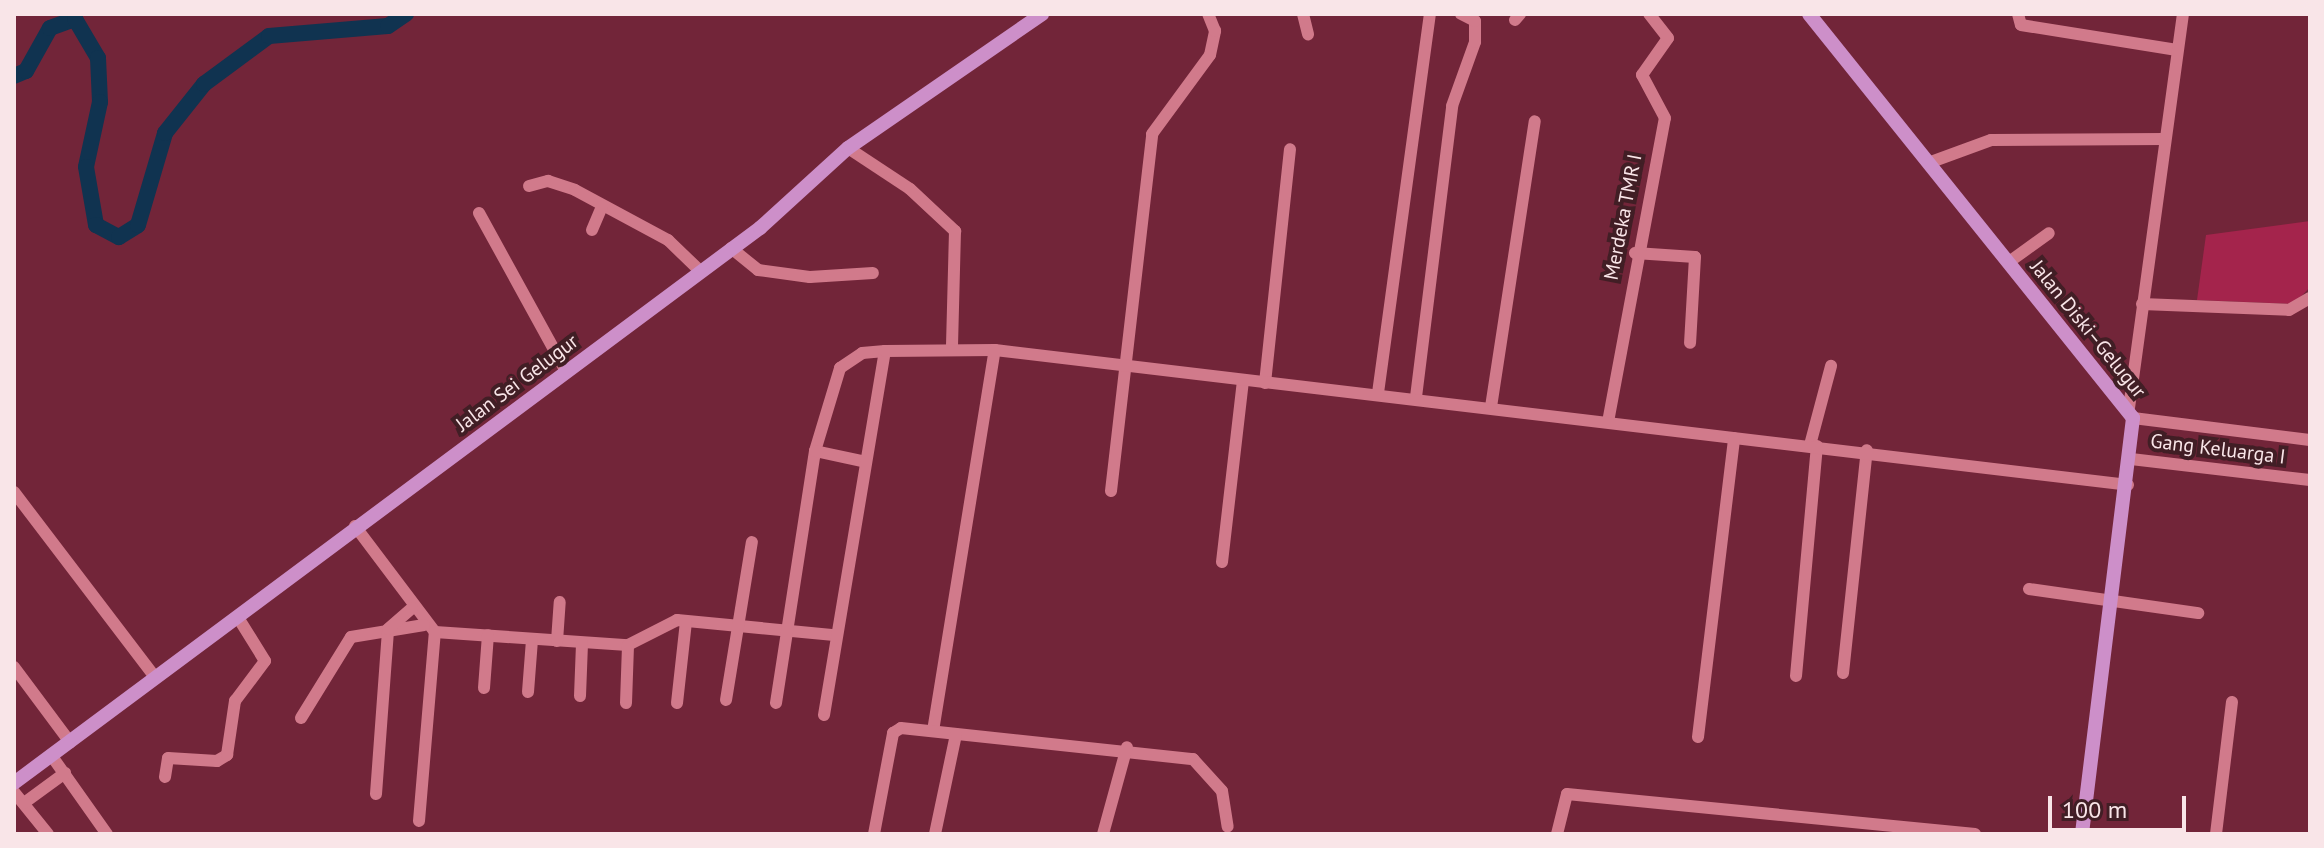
<!DOCTYPE html>
<meta charset="utf-8">
<style>
body{margin:0}
#map{position:relative;width:2324px;height:848px;overflow:hidden;background:#722539;font-family:"PT Sans",sans-serif}
div>[style]{position:absolute}
.green>*{inset:0;background:#a4244c}
.river>*{height:16px;margin:-8px;padding:0 8px;transform-origin:8px;border-radius:8px;background:#103350}
.minor>*{height:12px;margin:-6px;padding:0 6px;transform-origin:6px;border-radius:6px;background:#d17a8b}
.major>*{height:14px;margin:-7px;padding:0 7px;transform-origin:7px;border-radius:7px;background:#cd8fc9}
span{translate:-50% -50%;white-space:nowrap;text-align:center;line-height:1.15;-webkit-text-stroke:8px #411e25;paint-order:stroke}
.street-label{font-size:20px;color:#f9e5e8}
.frame{position:absolute;inset:0;border:16px solid #f9e5e8;pointer-events:none}
.scale{position:absolute;left:2048px;top:796px;width:138px;height:36px;box-sizing:border-box;border:4px solid #f9e5e8;border-top:0;padding-left:10px;font-size:24px;line-height:28px;white-space:nowrap;color:#f9e5e8;-webkit-text-stroke:6px #411e25;paint-order:stroke}
</style>
<div id="map">
<div class="green">
<div style="clip-path:polygon(2310px 221px,2310px 287px,2294px 304px,2197px 300px,2206px 235px)"></div>
</div>
<div class="river">
<div style="left:14px;top:76px;width:13px;rotate:-23deg"></div>
<div style="left:26px;top:71px;width:49px;rotate:-60.8deg"></div>
<div style="left:50px;top:28px;width:27px;rotate:-20deg"></div>
<div style="left:75px;top:19px;width:45px;rotate:59.5deg"></div>
<div style="left:98px;top:58px;width:44px;rotate:87.4deg"></div>
<div style="left:100px;top:102px;width:66px;rotate:102.2deg"></div>
<div style="left:86px;top:167px;width:59px;rotate:80.2deg"></div>
<div style="left:96px;top:225px;width:26px;rotate:28deg"></div>
<div style="left:119px;top:237px;width:22px;rotate:-32deg"></div>
<div style="left:138px;top:225px;width:96px;rotate:-73.6deg"></div>
<div style="left:165px;top:133px;width:63px;rotate:-51.5deg"></div>
<div style="left:204px;top:84px;width:81px;rotate:-36.4deg"></div>
<div style="left:269px;top:36px;width:119px;rotate:-4.8deg"></div>
<div style="left:388px;top:26px;width:22px;rotate:-34deg"></div>
</div>
<div class="minor">
<div style="left:1303px;top:14px;width:21px;rotate:76deg"></div>
<div style="left:2018px;top:14px;width:11px;rotate:75deg"></div>
<div style="left:2021px;top:25px;width:158px;rotate:9.1deg"></div>
<div style="left:1515px;top:20px;width:8px;rotate:-50deg"></div>
<div style="left:848px;top:148px;width:74px;rotate:33.5deg"></div>
<div style="left:910px;top:189px;width:62px;rotate:43deg"></div>
<div style="left:955px;top:231px;width:116px;rotate:91.5deg"></div>
<div style="left:1931px;top:162px;width:64px;rotate:-20.1deg"></div>
<div style="left:1991px;top:140px;width:174px;rotate:-0.3deg"></div>
<div style="left:529px;top:186px;width:20px;rotate:-15deg"></div>
<div style="left:548px;top:181px;width:28px;rotate:18deg"></div>
<div style="left:575px;top:190px;width:106px;rotate:28.3deg"></div>
<div style="left:668px;top:240px;width:42px;rotate:44deg"></div>
<div style="left:479px;top:213px;width:180px;rotate:61.2deg"></div>
<div style="left:592px;top:230px;width:26px;rotate:-67deg"></div>
<div style="left:731px;top:248px;width:35px;rotate:39deg"></div>
<div style="left:758px;top:270px;width:52px;rotate:7.7deg"></div>
<div style="left:810px;top:277px;width:63px;rotate:-3.6deg"></div>
<div style="left:1635px;top:253px;width:60px;rotate:3.8deg"></div>
<div style="left:1695px;top:257px;width:86px;rotate:93.3deg"></div>
<div style="left:2009px;top:262px;width:49px;rotate:-35.9deg"></div>
<div style="left:2142px;top:304px;width:147px;rotate:2.3deg"></div>
<div style="left:2289px;top:310px;width:24px;rotate:-30deg"></div>
<div style="left:1265px;top:383px;width:235px;rotate:-83.9deg"></div>
<div style="left:1378px;top:393px;width:383px;rotate:-82.2deg"></div>
<div style="left:1416px;top:397px;width:293px;rotate:-82.9deg"></div>
<div style="left:1452px;top:106px;width:68px;rotate:-70.2deg"></div>
<div style="left:1475px;top:42px;width:21px;rotate:-90deg"></div>
<div style="left:1475px;top:21px;width:16px;rotate:-153deg"></div>
<div style="left:1491px;top:407px;width:289px;rotate:-81.3deg"></div>
<div style="left:2129px;top:408px;width:398px;rotate:-82.2deg"></div>
<div style="left:2133px;top:418px;width:178px;rotate:7.1deg"></div>
<div style="left:1608px;top:422px;width:309px;rotate:-79.4deg"></div>
<div style="left:1665px;top:118px;width:49px;rotate:-118.1deg"></div>
<div style="left:1642px;top:75px;width:45px;rotate:-54.9deg"></div>
<div style="left:1668px;top:38px;width:31px;rotate:-128deg"></div>
<div style="left:1810px;top:445px;width:82px;rotate:-75.1deg"></div>
<div style="left:815px;top:451px;width:87px;rotate:-73.2deg"></div>
<div style="left:840px;top:368px;width:27px;rotate:-34deg"></div>
<div style="left:862px;top:353px;width:23px;rotate:-5deg"></div>
<div style="left:2131px;top:459px;width:180px;rotate:6.7deg"></div>
<div style="left:1111px;top:491px;width:359px;rotate:-83.4deg"></div>
<div style="left:1152px;top:134px;width:98px;rotate:-53.7deg"></div>
<div style="left:1210px;top:55px;width:25px;rotate:-78deg"></div>
<div style="left:1215px;top:31px;width:18px;rotate:-112deg"></div>
<div style="left:14px;top:492px;width:233px;rotate:52.7deg"></div>
<div style="left:355px;top:526px;width:133px;rotate:53deg"></div>
<div style="left:435px;top:632px;width:193px;rotate:3.9deg"></div>
<div style="left:628px;top:645px;width:55px;rotate:-27deg"></div>
<div style="left:677px;top:620px;width:158px;rotate:5.5deg"></div>
<div style="left:1222px;top:562px;width:183px;rotate:-83.4deg"></div>
<div style="left:2029px;top:589px;width:171px;rotate:8.1deg"></div>
<div style="left:557px;top:641px;width:39px;rotate:-86deg"></div>
<div style="left:14px;top:667px;width:94px;rotate:53.3deg"></div>
<div style="left:1843px;top:673px;width:224px;rotate:-83.9deg"></div>
<div style="left:1796px;top:676px;width:231px;rotate:-84.8deg"></div>
<div style="left:484px;top:688px;width:53px;rotate:-85.7deg"></div>
<div style="left:528px;top:692px;width:52px;rotate:-85.6deg"></div>
<div style="left:580px;top:696px;width:53px;rotate:-87.8deg"></div>
<div style="left:726px;top:700px;width:160px;rotate:-80.7deg"></div>
<div style="left:626px;top:703px;width:58px;rotate:-88deg"></div>
<div style="left:677px;top:703px;width:82px;rotate:-83.7deg"></div>
<div style="left:776px;top:703px;width:255px;rotate:-81.2deg"></div>
<div style="left:815px;top:451px;width:52px;rotate:12.2deg"></div>
<div style="left:824px;top:715px;width:369px;rotate:-80.5deg"></div>
<div style="left:885px;top:351px;width:110px;rotate:-0.5deg"></div>
<div style="left:995px;top:350px;width:1141px;rotate:6.79deg"></div>
<div style="left:301px;top:718px;width:95px;rotate:-58.3deg"></div>
<div style="left:351px;top:637px;width:74px;rotate:-9.3deg"></div>
<div style="left:933px;top:731px;width:386px;rotate:-80.8deg"></div>
<div style="left:1698px;top:737px;width:301px;rotate:-83.1deg"></div>
<div style="left:51px;top:755px;width:97px;rotate:54.7deg"></div>
<div style="left:165px;top:777px;width:19px;rotate:-81deg"></div>
<div style="left:168px;top:758px;width:49px;rotate:3.5deg"></div>
<div style="left:217px;top:761px;width:12px;rotate:-31deg"></div>
<div style="left:227px;top:755px;width:55px;rotate:-81.6deg"></div>
<div style="left:235px;top:701px;width:50px;rotate:-53.1deg"></div>
<div style="left:265px;top:661px;width:49px;rotate:-121.8deg"></div>
<div style="left:14px;top:792px;width:54px;rotate:51deg"></div>
<div style="left:376px;top:794px;width:165px;rotate:-85.8deg"></div>
<div style="left:388px;top:629px;width:32px;rotate:-41deg"></div>
<div style="left:24px;top:803px;width:51px;rotate:-36.2deg"></div>
<div style="left:419px;top:821px;width:190px;rotate:-85.2deg"></div>
<div style="left:874px;top:834px;width:103px;rotate:-79.3deg"></div>
<div style="left:893px;top:733px;width:9px;rotate:-32deg"></div>
<div style="left:901px;top:728px;width:294px;rotate:6.1deg"></div>
<div style="left:1193px;top:759px;width:43px;rotate:47.8deg"></div>
<div style="left:1222px;top:791px;width:36px;rotate:81deg"></div>
<div style="left:935px;top:834px;width:102px;rotate:-78.1deg"></div>
<div style="left:1103px;top:834px;width:90px;rotate:-74.6deg"></div>
<div style="left:1557px;top:834px;width:41px;rotate:-76deg"></div>
<div style="left:1567px;top:794px;width:410px;rotate:5.6deg"></div>
<div style="left:2216px;top:834px;width:133px;rotate:-83.1deg"></div>
</div>
<div class="major">
<div style="left:1809px;top:14px;width:518px;rotate:51.27deg"></div>
<div style="left:2133px;top:418px;width:419px;rotate:97deg"></div>
<div style="left:14px;top:783px;width:930px;rotate:-36.65deg"></div>
<div style="left:760px;top:228px;width:119px;rotate:-42.3deg"></div>
<div style="left:848px;top:148px;width:236px;rotate:-34.6deg"></div>
</div>
<div class="street-label">
<span style="left:1623px;top:217px;rotate:-79deg">Merdeka TMR I</span>
<span style="left:2088px;top:329px;rotate:51deg">Jalan Diski–Gelugur</span>
<span style="left:517px;top:383px;rotate:-37deg">Jalan Sei Gelugur</span>
<span style="left:2218px;top:449px;rotate:7deg">Gang Keluarga I</span>
</div>
<div class="frame"></div>
<div class="scale">100 m</div>
</div>
